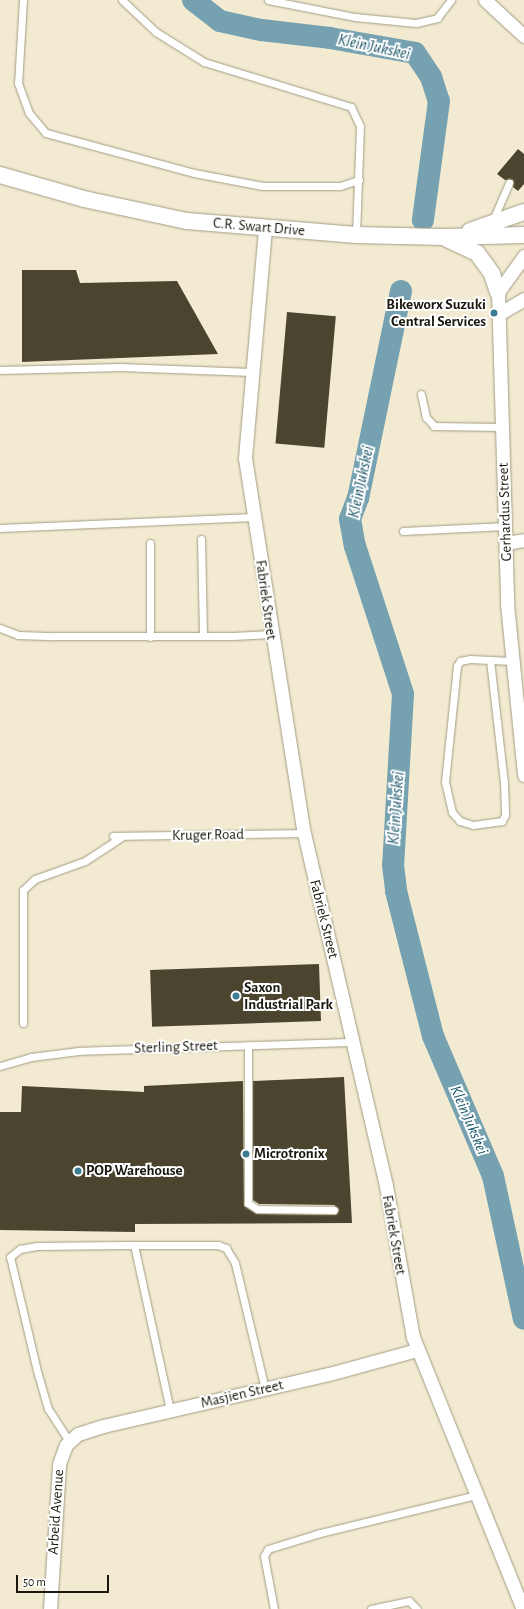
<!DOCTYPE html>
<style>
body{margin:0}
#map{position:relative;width:524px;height:1609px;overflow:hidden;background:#f2ebd1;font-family:"Alegreya Sans",sans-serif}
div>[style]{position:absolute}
.river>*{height:22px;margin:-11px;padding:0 11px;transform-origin:11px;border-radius:11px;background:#75a1b1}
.building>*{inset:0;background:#4b452f;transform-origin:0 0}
.roads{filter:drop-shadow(0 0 1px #a29c84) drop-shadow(0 0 1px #a29c84)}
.service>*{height:7px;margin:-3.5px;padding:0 3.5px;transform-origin:3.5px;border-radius:3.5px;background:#fff}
.minor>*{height:13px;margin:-6.5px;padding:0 6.5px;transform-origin:6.5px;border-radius:6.5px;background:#fff}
.tertiary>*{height:16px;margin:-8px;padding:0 8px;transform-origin:8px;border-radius:8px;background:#fff}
.dots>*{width:11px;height:11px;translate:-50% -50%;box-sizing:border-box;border:2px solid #fff;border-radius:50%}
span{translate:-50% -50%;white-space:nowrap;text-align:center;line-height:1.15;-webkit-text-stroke:4px #fff;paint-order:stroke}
.street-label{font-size:15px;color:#19170e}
.poi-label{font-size:15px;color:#19170e;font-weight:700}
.right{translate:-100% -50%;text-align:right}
.left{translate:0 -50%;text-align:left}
.water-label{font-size:16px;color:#1b5668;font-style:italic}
.scale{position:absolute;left:16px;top:1575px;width:93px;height:18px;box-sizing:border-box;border:2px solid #19170e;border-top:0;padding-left:5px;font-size:12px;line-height:14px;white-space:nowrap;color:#19170e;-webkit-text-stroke:3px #fff;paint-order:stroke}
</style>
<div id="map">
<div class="river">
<div style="left:193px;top:0;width:34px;rotate:38deg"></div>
<div style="left:220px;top:21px;width:42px;rotate:12.4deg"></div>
<div style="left:261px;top:30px;width:69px;rotate:6.6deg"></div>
<div style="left:330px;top:38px;width:86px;rotate:10deg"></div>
<div style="left:415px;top:53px;width:29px;rotate:56deg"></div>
<div style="left:431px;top:77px;width:25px;rotate:72deg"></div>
<div style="left:439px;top:101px;width:120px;rotate:97.7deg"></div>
<div style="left:401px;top:291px;width:211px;rotate:101.7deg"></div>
<div style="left:358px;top:498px;width:22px;rotate:111deg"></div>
<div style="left:350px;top:519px;width:27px;rotate:80deg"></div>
<div style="left:355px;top:546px;width:156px;rotate:72deg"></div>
<div style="left:403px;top:694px;width:171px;rotate:93.3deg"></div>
<div style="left:393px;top:865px;width:26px;rotate:83deg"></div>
<div style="left:396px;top:891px;width:150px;rotate:75.7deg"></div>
<div style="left:433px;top:1036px;width:152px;rotate:66.8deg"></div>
<div style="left:493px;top:1176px;width:146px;rotate:77.8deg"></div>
</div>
<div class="building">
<div style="clip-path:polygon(518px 149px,524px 154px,524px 184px,518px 191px,513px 187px,513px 180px,505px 180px,497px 174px)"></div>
<div style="clip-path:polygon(22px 270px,76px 270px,80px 283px,177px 281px,218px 354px,22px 362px)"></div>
<div style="left:287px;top:312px;width:49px;height:132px;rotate:5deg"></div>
<div style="left:319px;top:964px;width:57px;height:169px;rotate:88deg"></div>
<div style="clip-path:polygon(344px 1077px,352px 1223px,135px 1224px,135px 1232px,0 1230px,0 1112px,21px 1112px,22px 1086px,144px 1092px,144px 1086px,243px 1081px,244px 1206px,257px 1214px,336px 1215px,339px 1210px,334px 1205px,259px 1204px,253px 1200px,253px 1081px)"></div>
</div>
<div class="roads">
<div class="service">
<div style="left:23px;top:0;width:83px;rotate:93.4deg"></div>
<div style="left:18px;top:83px;width:32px;rotate:70deg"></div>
<div style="left:29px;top:113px;width:26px;rotate:50deg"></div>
<div style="left:46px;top:133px;width:153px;rotate:15.1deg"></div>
<div style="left:194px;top:173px;width:70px;rotate:10.7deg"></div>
<div style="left:263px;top:186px;width:77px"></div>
<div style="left:340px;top:186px;width:20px;rotate:-18deg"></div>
<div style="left:122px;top:0;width:47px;rotate:43.3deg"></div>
<div style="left:156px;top:32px;width:57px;rotate:32deg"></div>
<div style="left:204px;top:62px;width:154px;rotate:17deg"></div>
<div style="left:351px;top:107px;width:21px;rotate:65deg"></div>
<div style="left:360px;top:126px;width:109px;rotate:92.1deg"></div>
<div style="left:268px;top:0;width:89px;rotate:11.1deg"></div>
<div style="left:355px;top:17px;width:61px;rotate:5.6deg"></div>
<div style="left:416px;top:23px;width:22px;rotate:-13deg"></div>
<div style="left:437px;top:18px;width:23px;rotate:-52deg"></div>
<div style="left:492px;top:222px;width:43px;rotate:-66.4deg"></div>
<div style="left:0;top:370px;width:120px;rotate:-1.4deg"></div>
<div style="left:120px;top:367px;width:132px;rotate:2.2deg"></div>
<div style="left:421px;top:394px;width:24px;rotate:78deg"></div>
<div style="left:426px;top:417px;width:12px;rotate:48deg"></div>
<div style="left:434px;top:426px;width:68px;rotate:0.8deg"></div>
<div style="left:0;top:528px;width:254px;rotate:-2.5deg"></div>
<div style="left:403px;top:531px;width:103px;rotate:-2.8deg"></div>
<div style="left:201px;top:539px;width:97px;rotate:88.8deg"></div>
<div style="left:150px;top:543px;width:94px;rotate:90deg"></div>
<div style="left:0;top:628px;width:19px;rotate:21deg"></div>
<div style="left:18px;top:635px;width:36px;rotate:2deg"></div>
<div style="left:54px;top:636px;width:179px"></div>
<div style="left:233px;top:636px;width:38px;rotate:-3deg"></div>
<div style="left:490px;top:660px;width:124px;rotate:83.5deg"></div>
<div style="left:504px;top:783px;width:32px;rotate:88deg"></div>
<div style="left:505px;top:815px;width:7px;rotate:117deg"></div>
<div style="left:502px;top:821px;width:29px;rotate:172deg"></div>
<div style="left:473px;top:825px;width:14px;rotate:-163deg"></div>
<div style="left:460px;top:821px;width:12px;rotate:-132deg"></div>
<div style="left:452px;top:812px;width:31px;rotate:-103deg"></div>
<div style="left:445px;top:782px;width:117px;rotate:-84.1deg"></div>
<div style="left:457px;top:666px;width:6px;rotate:-59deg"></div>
<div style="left:460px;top:661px;width:10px;rotate:-11deg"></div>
<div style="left:470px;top:659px;width:42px;rotate:2.7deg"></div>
<div style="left:113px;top:836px;width:191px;rotate:-0.9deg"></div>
<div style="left:23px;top:1023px;width:133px;rotate:-90deg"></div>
<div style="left:23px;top:890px;width:16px;rotate:-43deg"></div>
<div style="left:35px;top:879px;width:53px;rotate:-19.8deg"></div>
<div style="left:85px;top:861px;width:45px;rotate:-33.3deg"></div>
<div style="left:248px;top:1045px;width:158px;rotate:90deg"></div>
<div style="left:248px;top:1203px;width:11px;rotate:34deg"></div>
<div style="left:257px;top:1209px;width:77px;rotate:0.7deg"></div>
<div style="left:0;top:1066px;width:32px;rotate:-16deg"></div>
<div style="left:31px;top:1057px;width:48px;rotate:-7.1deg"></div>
<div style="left:79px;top:1051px;width:274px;rotate:-1.9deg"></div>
<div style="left:134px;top:1245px;width:169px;rotate:77.7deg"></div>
<div style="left:69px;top:1441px;width:38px;rotate:-123deg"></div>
<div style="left:48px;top:1409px;width:35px;rotate:-106deg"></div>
<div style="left:38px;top:1375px;width:121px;rotate:-103.3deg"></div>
<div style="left:10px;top:1257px;width:13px;rotate:-39deg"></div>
<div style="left:20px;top:1249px;width:17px;rotate:-10deg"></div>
<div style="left:37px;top:1246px;width:86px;rotate:-0.7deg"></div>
<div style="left:123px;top:1245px;width:95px"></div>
<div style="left:218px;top:1245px;width:9px;rotate:21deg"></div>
<div style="left:226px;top:1248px;width:17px;rotate:59deg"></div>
<div style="left:235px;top:1263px;width:130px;rotate:76.6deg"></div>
<div style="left:274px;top:1609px;width:54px;rotate:-100.7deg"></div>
<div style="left:264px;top:1556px;width:8px;rotate:-60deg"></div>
<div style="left:268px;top:1549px;width:54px;rotate:-17.1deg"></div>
<div style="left:320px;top:1533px;width:161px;rotate:-13.7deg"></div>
<div style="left:371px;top:1609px;width:39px;rotate:-12deg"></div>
<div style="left:409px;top:1601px;width:11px;rotate:45deg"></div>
</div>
<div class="minor">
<div style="left:485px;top:0;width:53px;rotate:42.7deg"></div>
<div style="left:265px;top:229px;width:230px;rotate:95deg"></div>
<div style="left:245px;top:458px;width:380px;rotate:81.1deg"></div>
<div style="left:304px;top:833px;width:362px;rotate:76.9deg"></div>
<div style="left:386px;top:1186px;width:153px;rotate:79.9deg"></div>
<div style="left:413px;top:1337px;width:293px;rotate:68deg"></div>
<div style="left:524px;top:256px;width:44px;rotate:125.8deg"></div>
<div style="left:498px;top:292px;width:312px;rotate:88.3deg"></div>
<div style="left:507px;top:604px;width:172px;rotate:84.3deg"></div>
<div style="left:500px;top:313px;width:28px;rotate:-30deg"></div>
<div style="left:506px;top:543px;width:18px;rotate:-9deg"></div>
<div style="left:50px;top:1609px;width:145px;rotate:-86.4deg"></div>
<div style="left:59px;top:1464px;width:20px;rotate:-70deg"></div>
<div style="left:66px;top:1445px;width:16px;rotate:-43deg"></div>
<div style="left:78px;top:1434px;width:26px;rotate:-18deg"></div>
<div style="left:103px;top:1426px;width:232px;rotate:-13deg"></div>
<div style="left:329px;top:1374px;width:91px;rotate:-15.3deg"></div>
</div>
<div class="tertiary">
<div style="left:0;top:175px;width:87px;rotate:15.9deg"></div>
<div style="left:84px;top:199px;width:105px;rotate:12.1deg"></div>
<div style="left:187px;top:221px;width:170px;rotate:4.7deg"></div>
<div style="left:356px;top:235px;width:88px;rotate:1.3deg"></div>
<div style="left:444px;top:237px;width:80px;rotate:-1.4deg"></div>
<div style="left:470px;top:231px;width:57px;rotate:-19.4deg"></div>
<div style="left:447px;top:239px;width:33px;rotate:25deg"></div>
<div style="left:477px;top:253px;width:26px;rotate:54deg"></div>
<div style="left:492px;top:274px;width:19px;rotate:72deg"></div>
</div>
</div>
<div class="dots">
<div style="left:494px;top:313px;background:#3d7c91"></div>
<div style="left:236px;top:996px;background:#3d7c91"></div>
<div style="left:246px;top:1154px;background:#3d7c91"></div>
<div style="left:78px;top:1171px;background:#3d7c91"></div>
</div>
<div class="street-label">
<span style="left:259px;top:227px;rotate:5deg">C.R. Swart Drive</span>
<span style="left:505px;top:512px;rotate:-92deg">Gerhardus Street</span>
<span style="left:266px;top:600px;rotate:82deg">Fabriek Street</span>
<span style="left:208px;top:835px;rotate:-1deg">Kruger Road</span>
<span style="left:324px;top:919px;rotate:76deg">Fabriek Street</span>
<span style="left:176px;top:1047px;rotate:-2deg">Sterling Street</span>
<span style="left:394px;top:1235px;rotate:80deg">Fabriek Street</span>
<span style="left:242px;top:1394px;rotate:-13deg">Masjien Street</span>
<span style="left:56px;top:1512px;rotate:-86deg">Arbeid Avenue</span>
</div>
<div class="poi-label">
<span class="right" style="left:486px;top:313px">Bikeworx Suzuki<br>Central Services</span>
<span class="left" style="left:244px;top:996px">Saxon<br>Industrial Park</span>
<span class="left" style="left:254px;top:1154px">Microtronix</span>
<span class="left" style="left:86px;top:1171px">POP Warehouse</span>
</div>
<div class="water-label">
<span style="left:374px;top:47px;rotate:12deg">Klein Jukskei</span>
<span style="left:361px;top:482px;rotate:-78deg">Klein Jukskei</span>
<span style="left:396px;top:808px;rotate:-86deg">Klein Jukskei</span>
<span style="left:469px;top:1120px;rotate:67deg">Klein Jukskei</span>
</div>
<div class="scale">50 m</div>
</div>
